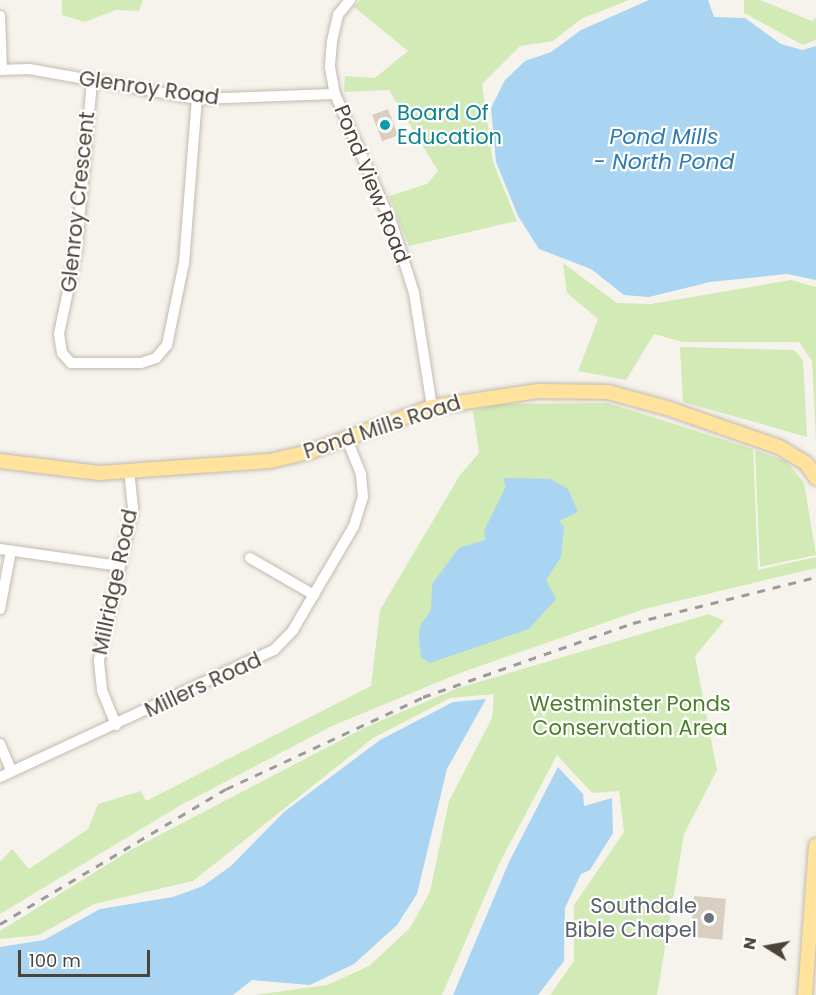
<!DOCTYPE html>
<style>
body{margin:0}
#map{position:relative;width:816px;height:995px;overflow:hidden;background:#f6f3ec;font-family:Poppins,sans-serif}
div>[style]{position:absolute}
.green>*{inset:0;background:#d2eab5}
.water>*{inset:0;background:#a9d4f2}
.building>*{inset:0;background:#d8cfc1;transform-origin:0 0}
.roads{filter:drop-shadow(0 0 2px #c2bbae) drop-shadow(0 0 2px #c2bbae)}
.minor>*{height:10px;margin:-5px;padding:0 5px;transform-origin:5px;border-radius:5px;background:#fff}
.major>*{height:14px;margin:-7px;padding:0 7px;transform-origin:7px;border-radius:7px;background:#ffe39c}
.rail>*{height:3px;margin-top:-1.5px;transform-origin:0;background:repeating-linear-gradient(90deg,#9a9a9a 0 8px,transparent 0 16px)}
.dots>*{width:16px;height:16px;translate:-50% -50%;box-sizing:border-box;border:3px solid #fff;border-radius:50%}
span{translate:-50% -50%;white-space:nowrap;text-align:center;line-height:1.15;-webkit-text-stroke:4.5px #fff;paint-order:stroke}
.street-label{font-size:21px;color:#4b4439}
.culture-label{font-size:21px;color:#0d838f}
.left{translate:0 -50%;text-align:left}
.park-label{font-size:21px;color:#4a7f2a}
.worship-label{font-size:21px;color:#5b616d}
.right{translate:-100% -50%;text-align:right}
.water-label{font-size:22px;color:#2e7ab2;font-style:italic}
.north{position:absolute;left:738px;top:917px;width:60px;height:60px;-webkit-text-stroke:4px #fff;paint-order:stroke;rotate:281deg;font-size:16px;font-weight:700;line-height:24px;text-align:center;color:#4b4439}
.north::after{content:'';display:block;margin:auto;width:21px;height:27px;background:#4b4439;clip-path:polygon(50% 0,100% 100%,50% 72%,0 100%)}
.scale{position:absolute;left:18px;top:950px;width:132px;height:27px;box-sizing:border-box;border:3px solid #4b4439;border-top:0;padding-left:8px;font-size:18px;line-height:21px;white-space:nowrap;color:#4b4439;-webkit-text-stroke:4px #fff;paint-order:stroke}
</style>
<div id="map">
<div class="green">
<div style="clip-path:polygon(62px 0,143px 0,139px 11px,116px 10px,85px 22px,62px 15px)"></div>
<div style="clip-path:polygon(360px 0,629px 0,581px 19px,553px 41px,520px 46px,482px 84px,493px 162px,517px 221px,409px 246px,389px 196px,427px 184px,438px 171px,389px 90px,344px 92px,345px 76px,375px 78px,408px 51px,354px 7px)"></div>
<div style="clip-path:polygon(744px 0,760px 0,812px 21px,816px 17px,816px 40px,803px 45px,744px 13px)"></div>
<div style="clip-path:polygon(563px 263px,617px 303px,651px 304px,791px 280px,816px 287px,816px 442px,812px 361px,799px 342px,683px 342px,654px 334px,626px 380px,578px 371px,598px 319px,567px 293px)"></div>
<div style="clip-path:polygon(680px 347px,794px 350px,803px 360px,807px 437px,683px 402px)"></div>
<div style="clip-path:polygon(608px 403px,753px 449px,758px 570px,816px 557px,816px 568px,644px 609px,460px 673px,332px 726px,181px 805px,0 914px,0 862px,12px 849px,29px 869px,88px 829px,98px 804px,141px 791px,146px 801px,371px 686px,380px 610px,460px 475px,479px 453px,473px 411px,497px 404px)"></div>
<div style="clip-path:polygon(755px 450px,786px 461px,804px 483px,816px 555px,760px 567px)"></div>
<div style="clip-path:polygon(709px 614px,724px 621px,695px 656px,717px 770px,684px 834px,657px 995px,550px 995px,574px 961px,574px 905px,624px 832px,619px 791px,592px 793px,557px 755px,499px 864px,442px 995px,255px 995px,327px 985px,369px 966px,410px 928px,430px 892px,449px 801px,492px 718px,494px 694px,450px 698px,373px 738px,193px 881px,94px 904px,39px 935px,0 939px,0 931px,129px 851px,366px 727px,458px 688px)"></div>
</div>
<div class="water">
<div style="clip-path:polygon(649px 0,708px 0,714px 17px,745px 18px,781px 44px,802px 50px,816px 46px,816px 280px,787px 274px,710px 282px,649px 297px,624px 295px,591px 269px,539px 249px,518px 216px,496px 162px,491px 108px,505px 80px,525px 61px,551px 52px,581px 30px)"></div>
<div style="clip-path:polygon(503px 478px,550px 479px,568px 489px,574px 503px,578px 512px,559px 521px,564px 527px,561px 557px,546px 580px,556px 599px,529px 629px,430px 663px,421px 657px,419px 640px,420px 626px,431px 610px,432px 584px,459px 548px,485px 540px,484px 531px,506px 486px)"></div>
<div style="clip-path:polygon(486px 699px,447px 769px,417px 894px,397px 925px,354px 964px,310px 985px,252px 980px,233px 995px,0 995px,0 947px,44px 940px,100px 909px,173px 897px,203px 886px,231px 866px,284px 812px,380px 740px,453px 702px)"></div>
<div style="clip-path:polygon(558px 767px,583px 794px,584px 806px,612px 798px,613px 833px,590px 870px,581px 874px,565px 908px,564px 961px,538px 995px,453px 995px,509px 862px)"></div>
</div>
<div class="building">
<div style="left:388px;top:109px;width:28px;height:17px;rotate:69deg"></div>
<div style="left:694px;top:896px;width:32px;height:41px;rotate:5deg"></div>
</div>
<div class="roads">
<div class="minor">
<div style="left:350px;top:0;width:19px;rotate:129deg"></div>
<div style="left:338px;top:15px;width:28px;rotate:103deg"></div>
<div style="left:332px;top:42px;width:25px;rotate:95deg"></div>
<div style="left:330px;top:67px;width:27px;rotate:80deg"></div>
<div style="left:335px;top:94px;width:145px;rotate:66.4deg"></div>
<div style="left:393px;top:227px;width:69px;rotate:72.3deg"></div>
<div style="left:414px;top:293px;width:115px;rotate:81deg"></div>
<div style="left:0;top:16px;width:54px;rotate:87.9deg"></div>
<div style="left:0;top:70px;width:29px;rotate:-2deg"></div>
<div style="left:29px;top:69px;width:171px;rotate:10.1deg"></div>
<div style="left:197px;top:99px;width:138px;rotate:-2.1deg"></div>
<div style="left:92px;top:82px;width:172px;rotate:95.3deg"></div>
<div style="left:76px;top:253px;width:83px;rotate:101.9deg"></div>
<div style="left:59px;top:334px;width:19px;rotate:81deg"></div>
<div style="left:62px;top:353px;width:13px;rotate:48deg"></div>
<div style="left:71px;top:363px;width:70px"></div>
<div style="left:141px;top:363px;width:16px;rotate:-18deg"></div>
<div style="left:156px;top:358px;width:17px;rotate:-50deg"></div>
<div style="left:167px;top:345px;width:84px;rotate:-78.3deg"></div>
<div style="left:184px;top:263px;width:165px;rotate:-85.5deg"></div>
<div style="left:0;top:549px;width:120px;rotate:8.1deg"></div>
<div style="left:250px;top:558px;width:74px;rotate:30deg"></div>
<div style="left:0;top:609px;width:59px;rotate:-79.3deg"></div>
<div style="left:116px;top:725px;width:38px;rotate:-112deg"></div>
<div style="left:102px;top:690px;width:30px;rotate:-96deg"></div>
<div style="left:99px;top:660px;width:156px;rotate:-77.4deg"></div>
<div style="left:133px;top:508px;width:36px;rotate:-96deg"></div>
<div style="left:0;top:744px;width:30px;rotate:67deg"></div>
<div style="left:0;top:777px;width:302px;rotate:-24.9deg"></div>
<div style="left:274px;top:650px;width:28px;rotate:-46deg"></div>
<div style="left:293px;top:630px;width:121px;rotate:-59.6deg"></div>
<div style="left:354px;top:526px;width:30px;rotate:-73deg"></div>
<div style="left:363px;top:497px;width:23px;rotate:-95deg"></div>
<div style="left:361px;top:474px;width:37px;rotate:-112deg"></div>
</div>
<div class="major">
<div style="left:0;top:461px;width:100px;rotate:6.9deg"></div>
<div style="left:99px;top:473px;width:171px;rotate:-4deg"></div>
<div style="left:270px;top:461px;width:40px;rotate:-13deg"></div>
<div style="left:309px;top:452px;width:131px;rotate:-20.1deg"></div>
<div style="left:432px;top:407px;width:107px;rotate:-8.6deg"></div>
<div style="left:538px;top:391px;width:70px;rotate:0.8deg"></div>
<div style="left:608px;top:392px;width:61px;rotate:15.2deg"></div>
<div style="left:667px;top:408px;width:119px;rotate:19.2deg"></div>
<div style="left:779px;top:447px;width:31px;rotate:31deg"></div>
<div style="left:806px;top:463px;width:18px;rotate:56deg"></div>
<div style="left:805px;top:995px;width:150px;rotate:-85.8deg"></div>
</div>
</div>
<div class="rail">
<div style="left:0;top:924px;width:263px;rotate:-30.9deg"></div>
<div style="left:226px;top:789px;width:217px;rotate:-25deg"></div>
<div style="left:423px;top:697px;width:223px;rotate:-19.4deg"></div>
<div style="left:633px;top:623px;width:189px;rotate:-14.1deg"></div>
</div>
<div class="dots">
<div style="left:385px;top:125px;background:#0f9aa8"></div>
<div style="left:709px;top:918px;background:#6b7280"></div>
</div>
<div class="street-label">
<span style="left:149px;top:88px;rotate:8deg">Glenroy Road</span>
<span style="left:372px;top:184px;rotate:68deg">Pond View Road</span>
<span style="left:78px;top:202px;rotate:-84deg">Glenroy Crescent</span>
<span style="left:382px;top:427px;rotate:-18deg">Pond Mills Road</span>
<span style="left:115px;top:582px;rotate:-78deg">Millridge Road</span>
<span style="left:203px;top:685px;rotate:-25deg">Millers Road</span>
</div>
<div class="culture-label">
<span class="left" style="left:397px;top:125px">Board Of<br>Education</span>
</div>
<div class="park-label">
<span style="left:630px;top:716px">Westminster Ponds<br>Conservation Area</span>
</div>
<div class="worship-label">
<span class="right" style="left:697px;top:918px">Southdale<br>Bible Chapel</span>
</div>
<div class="water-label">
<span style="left:664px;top:149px">Pond Mills<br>- North Pond</span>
</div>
<div class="north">N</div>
<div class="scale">100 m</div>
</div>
